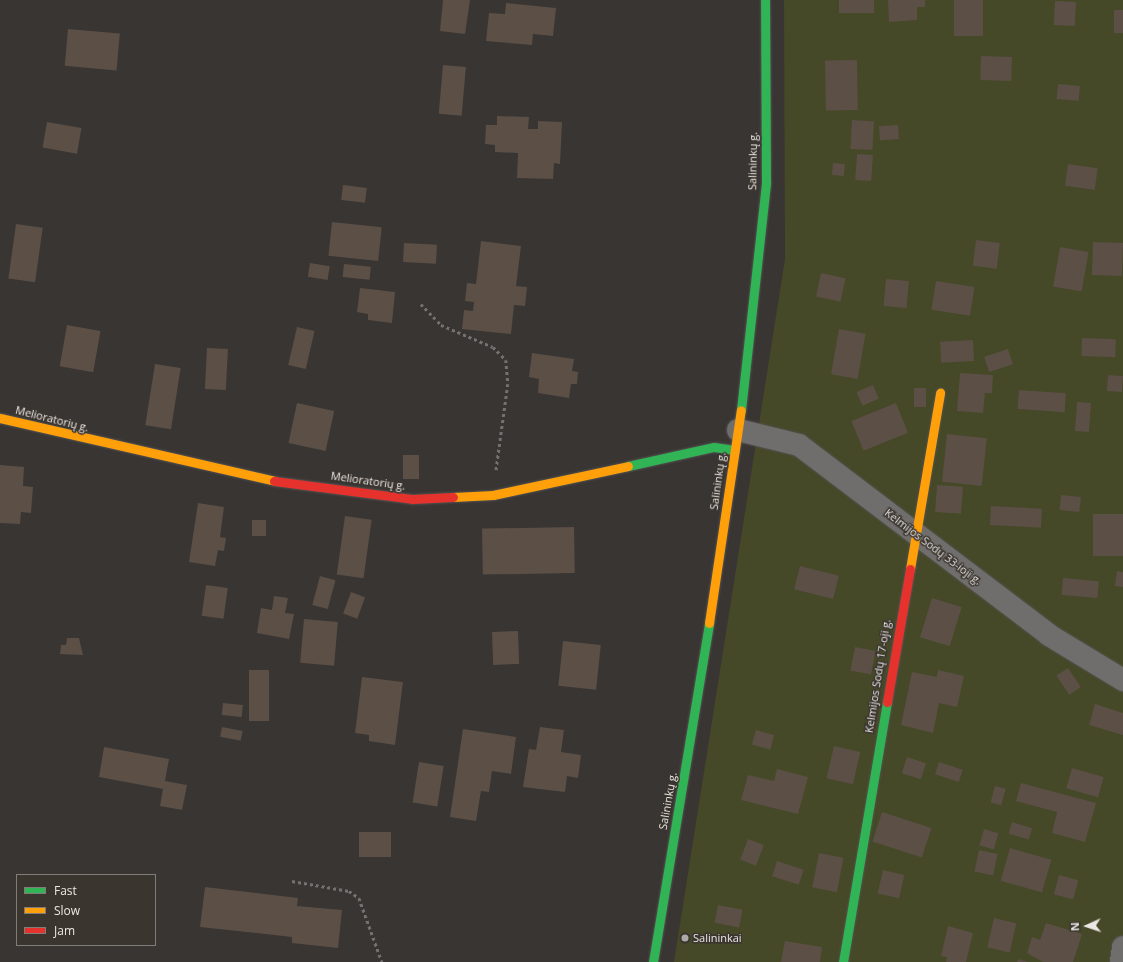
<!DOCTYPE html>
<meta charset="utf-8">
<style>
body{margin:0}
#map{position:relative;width:1123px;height:962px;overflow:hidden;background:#383533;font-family:"Open Sans",sans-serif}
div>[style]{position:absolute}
.green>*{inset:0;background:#454927}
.building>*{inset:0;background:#5b4f46;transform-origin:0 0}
.path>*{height:2.5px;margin-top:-1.25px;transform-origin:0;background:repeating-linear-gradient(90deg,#747170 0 3px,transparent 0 6px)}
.roads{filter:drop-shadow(0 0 1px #545250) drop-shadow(0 0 1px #545250)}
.street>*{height:22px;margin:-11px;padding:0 11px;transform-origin:11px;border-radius:11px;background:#706e6c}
.fast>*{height:9px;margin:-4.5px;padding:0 4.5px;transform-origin:4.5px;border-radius:4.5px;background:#30b455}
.slow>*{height:9px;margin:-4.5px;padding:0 4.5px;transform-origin:4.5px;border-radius:4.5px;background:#ff9f0a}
.jam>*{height:9px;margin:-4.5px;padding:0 4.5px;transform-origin:4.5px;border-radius:4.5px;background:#e5322d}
.dots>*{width:11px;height:11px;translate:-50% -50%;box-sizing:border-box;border:2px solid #3b3530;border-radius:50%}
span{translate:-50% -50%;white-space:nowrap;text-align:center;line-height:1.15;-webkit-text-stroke:3px #3b3530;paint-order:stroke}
.street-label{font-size:11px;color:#ebe7e4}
.poi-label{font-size:11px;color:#ebe7e4}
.left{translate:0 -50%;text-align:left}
.legend{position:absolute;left:16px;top:874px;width:140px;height:72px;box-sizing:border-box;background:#3b3530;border:1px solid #817c78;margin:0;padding:5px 7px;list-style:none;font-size:12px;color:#ebe7e4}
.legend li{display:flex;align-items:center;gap:8px;height:20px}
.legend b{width:20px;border:1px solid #817c78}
.north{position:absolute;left:1067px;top:906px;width:40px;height:40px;-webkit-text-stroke:3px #3b3530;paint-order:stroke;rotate:267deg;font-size:11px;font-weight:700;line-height:16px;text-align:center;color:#ebe7e4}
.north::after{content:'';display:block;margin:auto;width:14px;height:18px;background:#ebe7e4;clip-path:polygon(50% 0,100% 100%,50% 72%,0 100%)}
</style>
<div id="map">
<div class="green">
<div style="clip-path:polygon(784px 0,1123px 0,1123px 962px,674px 962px,785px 259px)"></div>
</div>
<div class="building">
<div style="clip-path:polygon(443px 0,470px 0,465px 34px,440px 31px)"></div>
<div style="left:839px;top:0;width:35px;height:13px"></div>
<div style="clip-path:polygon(888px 0,925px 0,925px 7px,917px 7px,917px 20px,889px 22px)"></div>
<div style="left:954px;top:0;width:29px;height:36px"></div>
<div style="left:1055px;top:1px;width:21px;height:24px;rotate:3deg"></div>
<div style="clip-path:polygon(506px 3px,556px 8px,553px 36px,533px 34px,532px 45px,486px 41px,489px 13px,505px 14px)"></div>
<div style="left:1114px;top:10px;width:9px;height:23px"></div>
<div style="left:68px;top:29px;width:52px;height:37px;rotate:5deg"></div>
<div style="left:981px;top:56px;width:31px;height:24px;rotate:2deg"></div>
<div style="left:857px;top:60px;width:50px;height:32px;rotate:89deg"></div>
<div style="left:443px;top:65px;width:23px;height:49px;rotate:5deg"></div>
<div style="left:1058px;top:84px;width:22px;height:15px;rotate:5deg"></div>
<div style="clip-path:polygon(497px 116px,529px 117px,528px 129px,538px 129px,538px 121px,562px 122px,560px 164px,554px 163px,553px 179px,517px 178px,518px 153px,495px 152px,495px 145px,485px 144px,486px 125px,497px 125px)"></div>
<div style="left:852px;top:120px;width:22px;height:29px;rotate:3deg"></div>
<div style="left:47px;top:122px;width:35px;height:26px;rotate:10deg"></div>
<div style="left:898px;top:125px;width:14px;height:19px;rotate:86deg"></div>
<div style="left:857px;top:154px;width:16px;height:26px;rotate:4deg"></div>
<div style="left:833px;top:163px;width:12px;height:12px;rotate:5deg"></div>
<div style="left:1068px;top:164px;width:30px;height:22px;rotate:8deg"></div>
<div style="left:343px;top:185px;width:24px;height:15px;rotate:7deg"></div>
<div style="left:332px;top:222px;width:50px;height:34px;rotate:6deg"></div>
<div style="left:16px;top:224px;width:27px;height:55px;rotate:8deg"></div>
<div style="left:976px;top:240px;width:24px;height:26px;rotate:7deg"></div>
<div style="clip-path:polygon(481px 241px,521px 246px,516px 286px,527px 287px,525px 306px,514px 305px,511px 334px,462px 329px,464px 310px,473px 311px,474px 302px,465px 301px,467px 283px,476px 284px)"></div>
<div style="left:1093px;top:242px;width:30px;height:33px;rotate:2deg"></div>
<div style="left:404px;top:243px;width:33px;height:19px;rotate:3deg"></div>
<div style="left:1060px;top:247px;width:29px;height:40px;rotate:10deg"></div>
<div style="left:310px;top:263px;width:20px;height:14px;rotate:9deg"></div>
<div style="left:344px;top:264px;width:27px;height:13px;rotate:6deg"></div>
<div style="left:821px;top:273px;width:25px;height:24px;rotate:12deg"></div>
<div style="left:886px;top:279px;width:23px;height:27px;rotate:5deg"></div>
<div style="left:936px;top:281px;width:39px;height:29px;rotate:9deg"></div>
<div style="clip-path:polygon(360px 288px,395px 292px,392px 323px,368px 320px,368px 314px,357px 312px)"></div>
<div style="left:67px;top:325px;width:34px;height:42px;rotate:10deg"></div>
<div style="left:297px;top:327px;width:18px;height:39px;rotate:13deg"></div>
<div style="left:839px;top:329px;width:27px;height:46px;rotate:10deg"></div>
<div style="left:1082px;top:338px;width:34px;height:18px;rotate:2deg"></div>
<div style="left:973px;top:340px;width:21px;height:33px;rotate:87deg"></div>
<div style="left:207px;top:348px;width:21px;height:41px;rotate:3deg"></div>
<div style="left:1008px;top:349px;width:16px;height:25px;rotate:72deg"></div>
<div style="clip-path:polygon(532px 353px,574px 359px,572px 371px,578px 372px,577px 384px,571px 384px,569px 398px,538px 393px,539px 379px,529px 377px)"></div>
<div style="left:155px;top:364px;width:26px;height:62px;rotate:9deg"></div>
<div style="clip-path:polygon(960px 373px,993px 375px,992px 393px,985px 393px,983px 413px,957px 411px)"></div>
<div style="left:1108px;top:375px;width:15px;height:16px;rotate:4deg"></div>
<div style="left:873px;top:385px;width:15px;height:18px;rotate:67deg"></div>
<div style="left:914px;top:388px;width:12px;height:19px"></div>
<div style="left:1019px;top:390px;width:47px;height:19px;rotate:4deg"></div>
<div style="left:1077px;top:402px;width:14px;height:29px;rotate:4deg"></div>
<div style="left:297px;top:403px;width:38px;height:41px;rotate:12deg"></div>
<div style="left:896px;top:403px;width:32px;height:48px;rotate:68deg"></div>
<div style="left:947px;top:434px;width:40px;height:48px;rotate:6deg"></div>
<div style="left:403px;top:455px;width:16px;height:24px"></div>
<div style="clip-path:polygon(0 465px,24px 467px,23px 486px,33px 487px,31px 513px,21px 512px,20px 524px,0 523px)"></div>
<div style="left:937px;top:485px;width:26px;height:27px;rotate:4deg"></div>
<div style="left:1061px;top:495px;width:20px;height:15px;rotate:6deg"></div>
<div style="clip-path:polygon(198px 503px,224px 507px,220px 537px,226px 538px,224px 551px,218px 550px,215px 566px,189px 562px)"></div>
<div style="left:991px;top:506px;width:51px;height:19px;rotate:3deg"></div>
<div style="left:1093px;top:514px;width:30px;height:42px"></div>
<div style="left:345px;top:516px;width:27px;height:59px;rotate:8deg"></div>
<div style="left:252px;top:520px;width:14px;height:16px"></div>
<div style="left:574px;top:527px;width:46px;height:92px;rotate:89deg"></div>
<div style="left:800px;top:566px;width:40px;height:24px;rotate:14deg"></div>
<div style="clip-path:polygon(1117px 571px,1123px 572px,1123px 587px,1115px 586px)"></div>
<div style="left:320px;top:576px;width:16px;height:30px;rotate:15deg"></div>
<div style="left:1063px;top:578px;width:36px;height:17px;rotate:5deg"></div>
<div style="left:206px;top:585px;width:22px;height:31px;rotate:8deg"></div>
<div style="left:351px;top:592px;width:15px;height:23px;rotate:20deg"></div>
<div style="clip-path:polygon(274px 596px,288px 598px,285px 613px,294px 614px,289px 639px,257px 633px,261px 608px,272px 610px)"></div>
<div style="left:932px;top:598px;width:31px;height:41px;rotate:17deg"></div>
<div style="left:304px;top:619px;width:34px;height:44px;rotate:5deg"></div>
<div style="left:518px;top:631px;width:33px;height:26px;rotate:88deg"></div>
<div style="clip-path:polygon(67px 638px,79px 638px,83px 655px,60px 654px,61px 645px,66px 645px)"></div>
<div style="left:563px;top:641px;width:38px;height:45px;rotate:6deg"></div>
<div style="left:855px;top:647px;width:21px;height:24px;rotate:11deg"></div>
<div style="left:1068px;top:668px;width:23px;height:14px;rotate:56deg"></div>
<div style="left:249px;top:670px;width:20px;height:51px"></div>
<div style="clip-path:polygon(938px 670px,964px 676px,957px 707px,939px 703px,933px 733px,901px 725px,912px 672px,937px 677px)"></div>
<div style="clip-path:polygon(362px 677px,403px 682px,395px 745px,369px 741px,369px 735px,355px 733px)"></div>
<div style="left:223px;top:703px;width:20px;height:12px;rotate:6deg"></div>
<div style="clip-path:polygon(1095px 704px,1123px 713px,1123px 735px,1089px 725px)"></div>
<div style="left:222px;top:727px;width:21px;height:10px;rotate:11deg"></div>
<div style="clip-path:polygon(540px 727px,564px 730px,561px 752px,581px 755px,578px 778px,567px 776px,565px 792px,523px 787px,529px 749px,536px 750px)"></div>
<div style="clip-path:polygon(463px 729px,516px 737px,511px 774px,492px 771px,489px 792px,481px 791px,476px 821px,450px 817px)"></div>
<div style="left:756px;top:730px;width:19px;height:15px;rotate:16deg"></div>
<div style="left:834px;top:746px;width:27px;height:33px;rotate:13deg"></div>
<div style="clip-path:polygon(104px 747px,169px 759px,165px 781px,187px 785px,182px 810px,160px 806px,163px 789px,99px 777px)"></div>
<div style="left:907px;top:757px;width:20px;height:17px;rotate:18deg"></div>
<div style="left:419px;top:762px;width:25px;height:41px;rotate:9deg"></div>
<div style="left:939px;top:762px;width:25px;height:13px;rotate:18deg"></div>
<div style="left:1072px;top:768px;width:33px;height:21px;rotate:16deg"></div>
<div style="clip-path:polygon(777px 769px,808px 777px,798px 814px,741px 800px,748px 775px,774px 781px)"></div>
<div style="clip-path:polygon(1021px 783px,1096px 803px,1085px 842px,1052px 833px,1057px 812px,1016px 801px)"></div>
<div style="left:995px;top:786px;width:11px;height:17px;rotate:15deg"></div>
<div style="left:882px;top:812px;width:52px;height:31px;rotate:18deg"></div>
<div style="left:1012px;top:822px;width:21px;height:12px;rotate:17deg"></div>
<div style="left:984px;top:829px;width:15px;height:17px;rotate:16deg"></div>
<div style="left:359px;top:832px;width:32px;height:25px"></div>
<div style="left:748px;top:839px;width:17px;height:22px;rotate:21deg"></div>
<div style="left:1010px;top:848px;width:43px;height:34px;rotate:16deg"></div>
<div style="left:979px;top:850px;width:19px;height:22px;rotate:12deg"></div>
<div style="left:819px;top:853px;width:25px;height:35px;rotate:11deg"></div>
<div style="left:777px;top:861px;width:28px;height:16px;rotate:18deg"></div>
<div style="left:883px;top:870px;width:22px;height:24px;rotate:13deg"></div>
<div style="left:1059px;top:875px;width:20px;height:20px;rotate:15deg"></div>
<div style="clip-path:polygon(205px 887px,298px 898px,297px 906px,342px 910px,338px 948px,292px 943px,292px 937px,200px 927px)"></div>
<div style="left:718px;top:905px;width:25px;height:18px;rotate:11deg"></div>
<div style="left:994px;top:918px;width:23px;height:30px;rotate:13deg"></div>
<div style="clip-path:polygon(1046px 923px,1082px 934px,1073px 962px,1043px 962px,1027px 953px,1032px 937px,1040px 940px)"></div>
<div style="clip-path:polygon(948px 926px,973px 933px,966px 962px,946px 962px,947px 957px,941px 956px)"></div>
<div style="clip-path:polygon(785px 941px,822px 947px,820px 962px,781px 962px)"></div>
<div style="clip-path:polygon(1018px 959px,1028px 962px,1017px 962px)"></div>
</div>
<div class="path">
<div style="left:421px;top:304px;width:29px;rotate:46deg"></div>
<div style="left:441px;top:325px;width:56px;rotate:22.9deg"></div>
<div style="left:493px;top:347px;width:18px;rotate:45deg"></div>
<div style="left:506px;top:360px;width:24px;rotate:85deg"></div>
<div style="left:508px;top:384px;width:89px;rotate:97.8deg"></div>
<div style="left:292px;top:881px;width:58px;rotate:10deg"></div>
<div style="left:349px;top:891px;width:12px;rotate:35deg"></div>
<div style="left:359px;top:898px;width:68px;rotate:70.2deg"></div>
</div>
<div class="roads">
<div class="street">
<div style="left:738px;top:430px;width:63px;rotate:13.8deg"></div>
<div style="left:799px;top:445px;width:314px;rotate:37.2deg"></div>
<div style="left:1049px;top:635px;width:87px;rotate:31.3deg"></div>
<div style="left:1121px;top:962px;width:15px;rotate:-82deg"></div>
</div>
<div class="fast">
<div style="left:741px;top:410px;width:229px;rotate:-83.7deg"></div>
<div style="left:766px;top:182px;width:182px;rotate:-90.3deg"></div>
<div style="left:628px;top:466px;width:88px;rotate:-12.5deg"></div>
<div style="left:714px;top:447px;width:21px;rotate:8deg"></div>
<div style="left:653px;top:962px;width:344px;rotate:-80.6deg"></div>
<div style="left:843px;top:962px;width:264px;rotate:-80.4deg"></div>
</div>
<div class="slow">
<div style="left:0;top:418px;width:281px;rotate:12.9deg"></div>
<div style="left:453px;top:497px;width:40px;rotate:-2.9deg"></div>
<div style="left:493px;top:495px;width:138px;rotate:-12.1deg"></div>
<div style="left:910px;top:569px;width:179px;rotate:-80.3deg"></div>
<div style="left:709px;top:623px;width:215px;rotate:-81.5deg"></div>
</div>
<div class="jam">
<div style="left:274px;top:481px;width:139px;rotate:7.4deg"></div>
<div style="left:412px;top:499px;width:41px;rotate:-2.8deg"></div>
<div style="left:887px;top:702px;width:135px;rotate:-80.2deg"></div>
</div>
</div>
<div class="dots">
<div style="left:685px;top:938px;background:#aca9a6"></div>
</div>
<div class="street-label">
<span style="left:753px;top:161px;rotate:-89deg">Salininkų g.</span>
<span style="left:52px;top:419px;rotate:14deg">Melioratorių g.</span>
<span style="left:368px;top:481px;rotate:8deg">Melioratorių g.</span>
<span style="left:718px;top:481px;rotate:-82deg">Salininkų g.</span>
<span style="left:933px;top:547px;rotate:37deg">Kelmijos Sodų 33-ioji g.</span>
<span style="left:878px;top:676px;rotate:-81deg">Kelmijos Sodų 17-oji g.</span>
<span style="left:668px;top:801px;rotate:-80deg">Salininkų g.</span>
</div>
<div class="poi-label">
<span class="left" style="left:693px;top:938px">Salininkai</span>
</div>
<ul class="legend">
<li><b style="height:5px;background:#30b455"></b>Fast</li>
<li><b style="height:5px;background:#ff9f0a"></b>Slow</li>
<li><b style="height:5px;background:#e5322d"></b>Jam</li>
</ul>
<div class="north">N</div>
</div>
